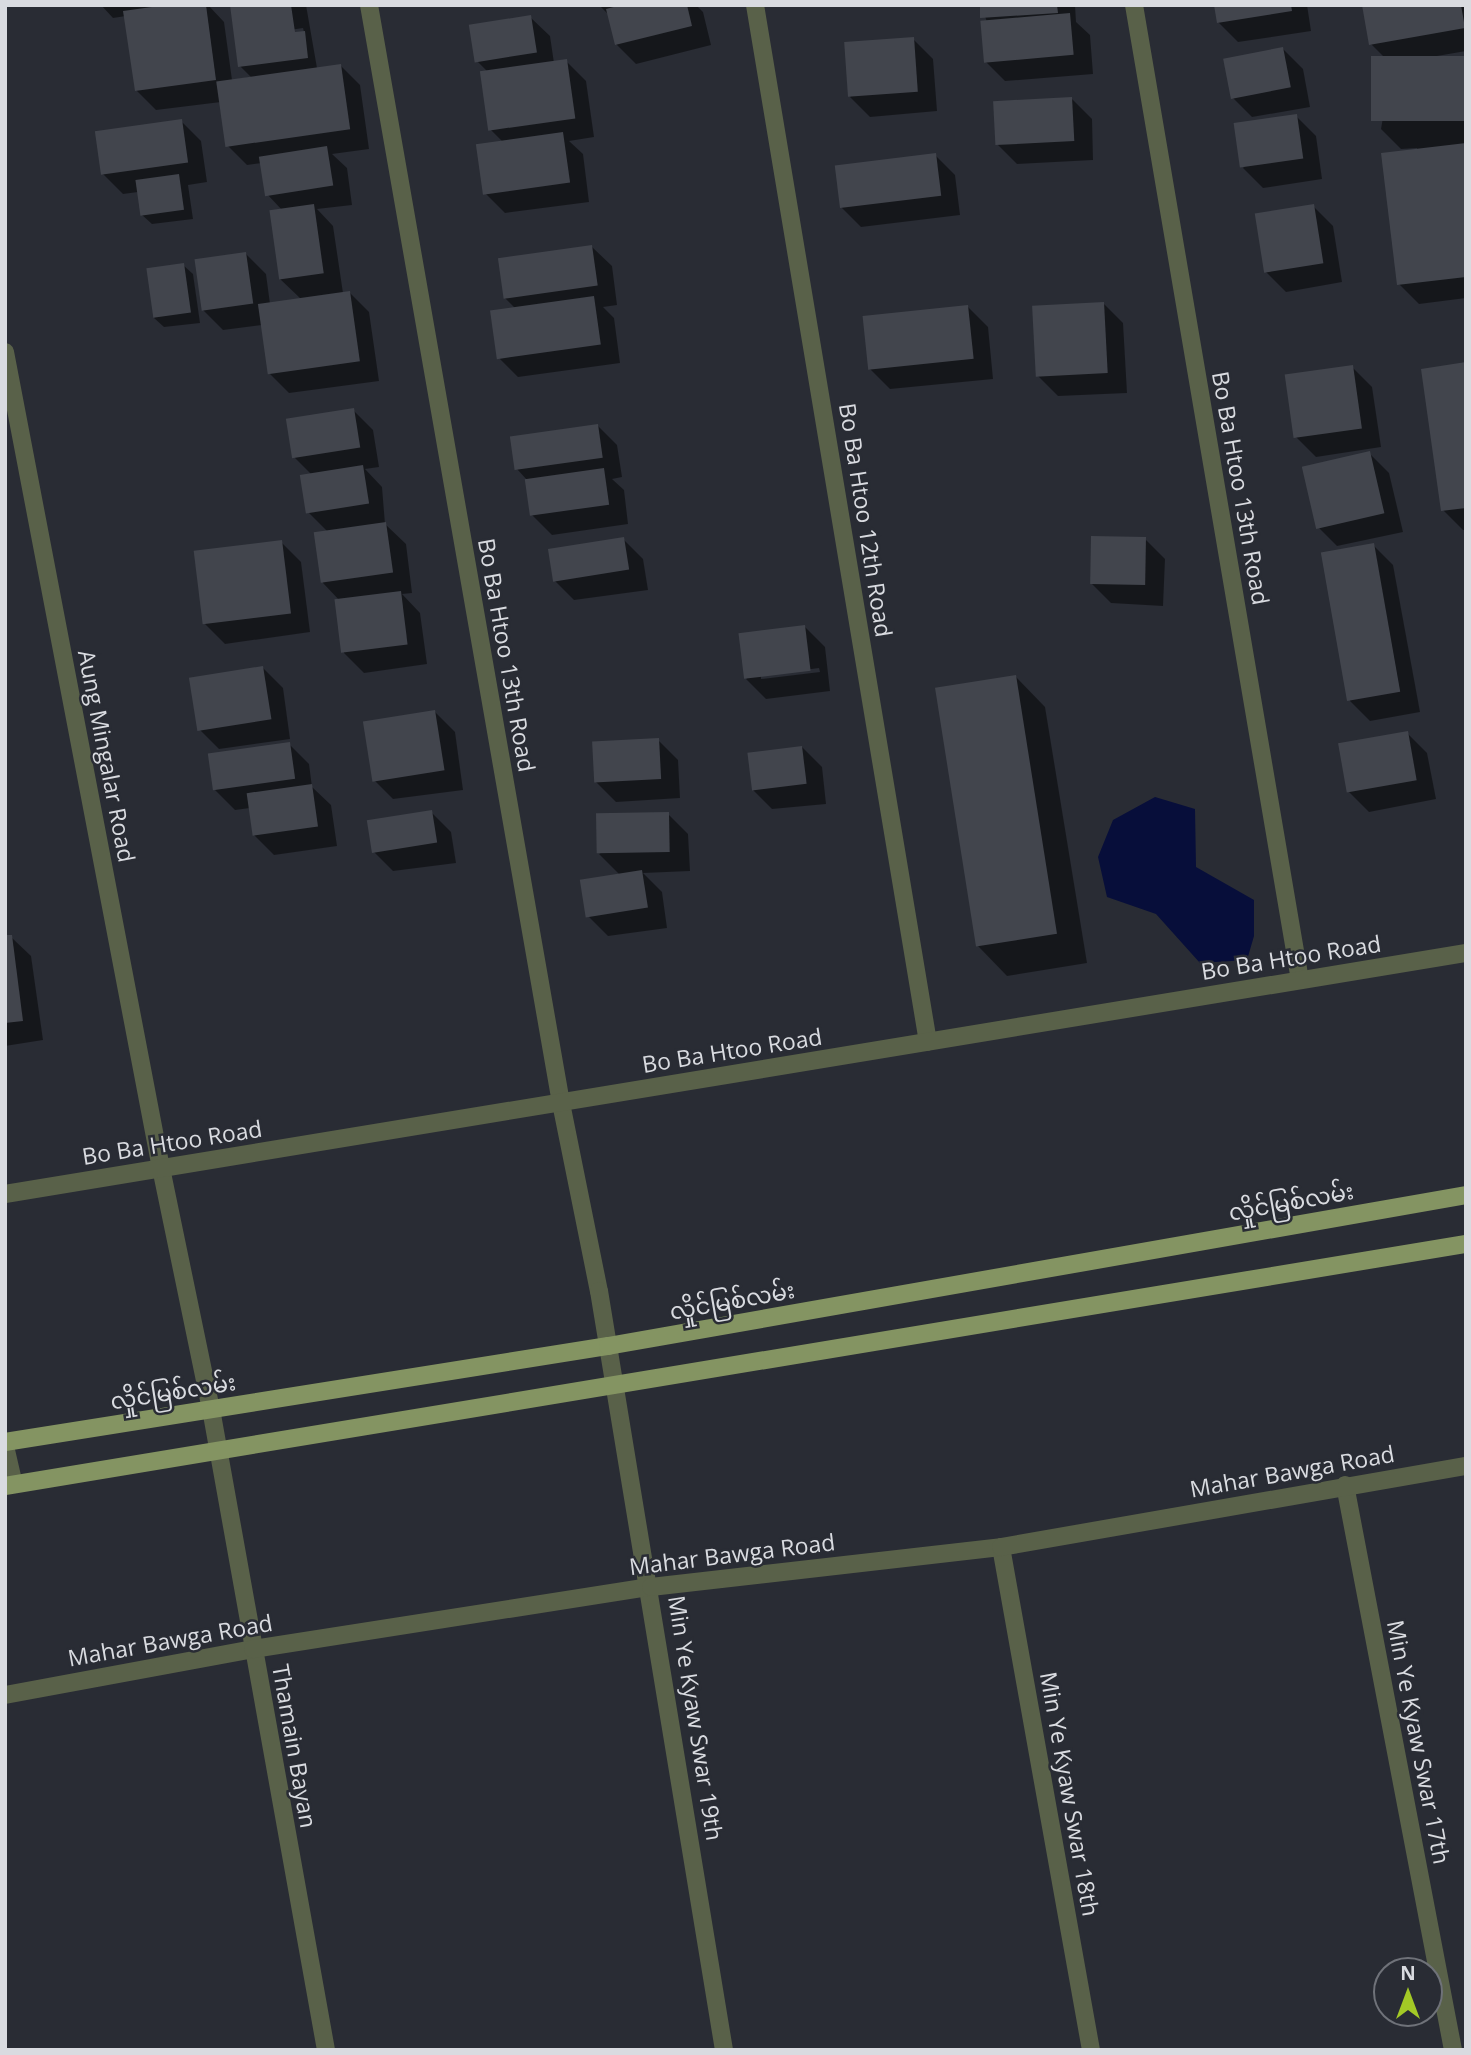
<!DOCTYPE html>
<meta charset="utf-8">
<style>
body{margin:0}
#map{position:relative;width:1471px;height:2055px;overflow:hidden;background:#292c34;font-family:"Open Sans","Noto Sans Myanmar",sans-serif}
div>[style]{position:absolute}
.water>*{inset:0;background:#070e3a}
.shadow>*{inset:0;background:#0007}
.building>*{inset:0;background:#42454d;transform-origin:0 0}
.minor>*{height:18px;margin:-9px;padding:0 9px;transform-origin:9px;border-radius:9px;background:#596149}
.major>*{height:18px;margin:-9px;padding:0 9px;transform-origin:9px;border-radius:9px;background:#849462}
span{translate:-50% -50%;white-space:nowrap;text-align:center;line-height:1.15;-webkit-text-stroke:5px #292c34;paint-order:stroke}
.street-label{font-size:23px;color:#d9dbe0}
.frame{position:absolute;inset:0;border:7px solid #d9dbe0;pointer-events:none}
.north{position:absolute;left:1373px;top:1957px;width:70px;height:70px;box-sizing:border-box;background:#292c34;border:2px solid #6f7279;border-radius:50%;rotate:0deg;font-size:19px;font-weight:700;line-height:28px;text-align:center;color:#d9dbe0}
.north::after{content:'';display:block;margin:auto;width:24px;height:32px;background:#a3c926;clip-path:polygon(50% 0,100% 100%,50% 72%,0 100%)}
</style>
<div id="map">
<div class="water">
<div style="clip-path:polygon(1155px 797px,1195px 809px,1196px 867px,1254px 900px,1254px 936px,1247px 960px,1200px 963px,1156px 914px,1107px 897px,1098px 857px,1113px 820px)"></div>
</div>
<div class="shadow">
<div style="clip-path:polygon(evenodd,101px 5px,208px 5px,224px 22px,232px 80px,251px 77px,240px 66px,231px 5px,306px 5px,317px 68px,340px 65px,360px 85px,369px 149px,332px 154px,347px 168px,352px 205px,317px 209px,333px 226px,343px 293px,349px 292px,369px 312px,379px 381px,289px 393px,269px 373px,262px 325px,223px 330px,203px 310px,246px 254px,266px 274px,270px 304px,301px 299px,280px 279px,282px 210px,266px 193px,262px 163px,247px 165px,227px 145px,221px 102px,156px 110px,136px 90px,126px 16px,113px 18px,101px 5px,303px 28px,304px 32px,250px 36px,303px 28px)"></div>
<div style="clip-path:polygon(599px 5px,696px 5px,703px 12px,711px 45px,636px 64px,616px 44px,610px 16px)"></div>
<div style="clip-path:polygon(981px 5px,1075px 5px,1076px 22px,1090px 35px,1093px 74px,1005px 81px,985px 61px,987px 22px)"></div>
<div style="clip-path:polygon(1216px 5px,1307px 5px,1311px 31px,1238px 42px,1218px 22px)"></div>
<div style="clip-path:polygon(1364px 5px,1466px 5px,1466px 51px,1408px 61px,1466px 58px,1466px 298px,1419px 304px,1399px 284px,1417px 148px,1401px 149px,1381px 129px,1392px 65px,1371px 44px)"></div>
<div style="clip-path:polygon(530px 17px,550px 36px,554px 63px,566px 61px,586px 81px,594px 137px,569px 141px,583px 154px,589px 202px,505px 213px,485px 193px,503px 142px,490px 129px,488px 72px,476px 60px)"></div>
<div style="clip-path:polygon(913px 39px,933px 59px,937px 111px,870px 117px,850px 97px)"></div>
<div style="clip-path:polygon(1283px 49px,1303px 69px,1310px 107px,1252px 117px,1232px 97px)"></div>
<div style="clip-path:polygon(1072px 99px,1092px 119px,1093px 160px,1017px 164px,997px 144px)"></div>
<div style="clip-path:polygon(1296px 116px,1316px 136px,1322px 179px,1263px 188px,1243px 168px)"></div>
<div style="clip-path:polygon(181px 121px,201px 141px,207px 182px,188px 185px,193px 219px,152px 224px,142px 215px,138px 192px,123px 194px,103px 174px)"></div>
<div style="clip-path:polygon(935px 155px,955px 175px,960px 215px,861px 227px,841px 207px)"></div>
<div style="clip-path:polygon(1313px 206px,1333px 226px,1342px 282px,1286px 292px,1266px 272px)"></div>
<div style="clip-path:polygon(592px 247px,612px 266px,617px 305px,603px 307px,614px 318px,620px 363px,518px 377px,498px 357px,515px 308px,505px 298px)"></div>
<div style="clip-path:polygon(183px 265px,193px 274px,200px 323px,164px 327px,154px 318px)"></div>
<div style="clip-path:polygon(1103px 303px,1123px 323px,1127px 393px,1058px 396px,1038px 376px)"></div>
<div style="clip-path:polygon(968px 307px,988px 327px,993px 379px,890px 389px,870px 369px)"></div>
<div style="clip-path:polygon(1466px 364px,1466px 530px,1463px 530px,1443px 510px)"></div>
<div style="clip-path:polygon(1352px 367px,1372px 387px,1381px 447px,1316px 457px,1296px 437px)"></div>
<div style="clip-path:polygon(353px 410px,373px 430px,379px 467px,365px 469px,382px 487px,385px 524px,406px 544px,412px 593px,402px 594px,420px 613px,427px 664px,364px 673px,344px 653px,340px 601px,323px 583px,328px 532px,308px 512px,311px 474px,293px 456px)"></div>
<div style="clip-path:polygon(597px 425px,617px 445px,622px 477px,612px 479px,624px 490px,628px 524px,552px 535px,532px 515px,527px 480px,517px 469px)"></div>
<div style="clip-path:polygon(1369px 453px,1389px 473px,1403px 532px,1337px 546px,1317px 526px)"></div>
<div style="clip-path:polygon(623px 539px,643px 559px,648px 590px,574px 600px,554px 580px)"></div>
<div style="clip-path:polygon(1145px 539px,1165px 559px,1163px 606px,1111px 603px,1091px 583px)"></div>
<div style="clip-path:polygon(281px 542px,301px 562px,310px 632px,225px 644px,205px 624px)"></div>
<div style="clip-path:polygon(1373px 545px,1393px 565px,1420px 712px,1370px 721px,1350px 701px)"></div>
<div style="clip-path:polygon(evenodd,805px 627px,825px 647px,830px 691px,766px 699px,746px 679px,805px 627px,819px 668px,820px 672px,761px 679px,761px 676px,819px 668px)"></div>
<div style="clip-path:polygon(263px 668px,283px 688px,290px 739px,219px 749px,199px 729px)"></div>
<div style="clip-path:polygon(1016px 677px,1045px 707px,1087px 963px,1007px 976px,978px 946px)"></div>
<div style="clip-path:polygon(435px 712px,455px 732px,463px 790px,393px 799px,373px 779px)"></div>
<div style="clip-path:polygon(1407px 733px,1427px 753px,1436px 799px,1369px 812px,1349px 792px)"></div>
<div style="clip-path:polygon(658px 740px,678px 760px,680px 798px,616px 802px,596px 782px)"></div>
<div style="clip-path:polygon(289px 744px,309px 764px,312px 787px,331px 805px,337px 846px,274px 855px,254px 835px,250px 808px,235px 810px,215px 790px)"></div>
<div style="clip-path:polygon(802px 747px,822px 767px,826px 804px,772px 809px,752px 789px)"></div>
<div style="clip-path:polygon(431px 812px,451px 832px,456px 863px,393px 871px,373px 851px)"></div>
<div style="clip-path:polygon(668px 814px,688px 834px,690px 871px,643px 873px,662px 892px,667px 928px,608px 936px,588px 916px,620px 875px,599px 854px)"></div>
<div style="clip-path:polygon(5px 937px,11px 937px,31px 956px,43px 1040px,5px 1046px)"></div>
</div>
<div class="building">
<div style="clip-path:polygon(166px 5px,206px 5px,216px 80px,135px 91px,123px 11px)"></div>
<div style="clip-path:polygon(230px 5px,291px 5px,295px 32px,305px 31px,308px 58px,238px 67px)"></div>
<div style="clip-path:polygon(621px 5px,687px 5px,692px 26px,615px 45px,606px 9px)"></div>
<div style="clip-path:polygon(980px 5px,1057px 5px,1058px 13px,980px 18px)"></div>
<div style="clip-path:polygon(1214px 5px,1291px 5px,1292px 11px,1217px 23px)"></div>
<div style="clip-path:polygon(1362px 5px,1461px 5px,1465px 28px,1369px 45px)"></div>
<div style="left:1070px;top:13px;width:42px;height:90px;rotate:85deg"></div>
<div style="left:531px;top:15px;width:38px;height:63px;rotate:81deg"></div>
<div style="left:914px;top:37px;width:55px;height:70px;rotate:86deg"></div>
<div style="left:1283px;top:47px;width:41px;height:61px;rotate:79deg"></div>
<div style="left:1466px;top:56px;width:65px;height:95px;rotate:90deg"></div>
<div style="left:567px;top:59px;width:60px;height:88px;rotate:82deg"></div>
<div style="left:341px;top:64px;width:66px;height:126px;rotate:82deg"></div>
<div style="left:1072px;top:97px;width:44px;height:79px;rotate:87deg"></div>
<div style="left:1297px;top:114px;width:45px;height:64px;rotate:82deg"></div>
<div style="left:182px;top:119px;width:44px;height:88px;rotate:82deg"></div>
<div style="left:563px;top:132px;width:51px;height:88px;rotate:82deg"></div>
<div style="clip-path:polygon(1466px 143px,1466px 277px,1397px 285px,1381px 153px)"></div>
<div style="left:327px;top:146px;width:40px;height:69px;rotate:81deg"></div>
<div style="left:936px;top:153px;width:43px;height:102px;rotate:83deg"></div>
<div style="left:179px;top:174px;width:36px;height:44px;rotate:82deg"></div>
<div style="left:314px;top:204px;width:70px;height:45px;rotate:82deg"></div>
<div style="left:1314px;top:204px;width:60px;height:60px;rotate:81deg"></div>
<div style="left:592px;top:245px;width:41px;height:95px;rotate:82deg"></div>
<div style="left:246px;top:252px;width:52px;height:52px;rotate:82deg"></div>
<div style="left:184px;top:263px;width:50px;height:38px;rotate:82deg"></div>
<div style="left:350px;top:291px;width:71px;height:93px;rotate:82deg"></div>
<div style="left:594px;top:296px;width:49px;height:105px;rotate:82deg"></div>
<div style="left:1104px;top:302px;width:71px;height:72px;rotate:87deg"></div>
<div style="left:968px;top:305px;width:54px;height:106px;rotate:84deg"></div>
<div style="clip-path:polygon(1466px 362px,1466px 508px,1441px 511px,1421px 369px)"></div>
<div style="left:1353px;top:365px;width:64px;height:69px;rotate:82deg"></div>
<div style="left:354px;top:408px;width:40px;height:69px;rotate:81deg"></div>
<div style="left:598px;top:424px;width:34px;height:89px;rotate:82deg"></div>
<div style="left:1370px;top:451px;width:64px;height:70px;rotate:77deg"></div>
<div style="left:363px;top:465px;width:39px;height:64px;rotate:81deg"></div>
<div style="left:604px;top:468px;width:37px;height:80px;rotate:82deg"></div>
<div style="left:386px;top:522px;width:51px;height:73px;rotate:82deg"></div>
<div style="left:1091px;top:536px;width:55px;height:48px;rotate:1deg"></div>
<div style="left:624px;top:537px;width:33px;height:77px;rotate:81deg"></div>
<div style="left:282px;top:540px;width:74px;height:89px;rotate:83deg"></div>
<div style="left:1374px;top:543px;width:151px;height:54px;rotate:80deg"></div>
<div style="left:401px;top:591px;width:54px;height:67px;rotate:83deg"></div>
<div style="left:805px;top:625px;width:46px;height:67px;rotate:83deg"></div>
<div style="left:263px;top:666px;width:54px;height:75px;rotate:81deg"></div>
<div style="left:1016px;top:675px;width:262px;height:82px;rotate:81deg"></div>
<div style="left:435px;top:710px;width:61px;height:73px;rotate:81deg"></div>
<div style="left:1408px;top:731px;width:50px;height:71px;rotate:80deg"></div>
<div style="left:659px;top:738px;width:41px;height:67px;rotate:87deg"></div>
<div style="left:290px;top:742px;width:37px;height:83px;rotate:82deg"></div>
<div style="left:802px;top:746px;width:38px;height:55px;rotate:83deg"></div>
<div style="left:312px;top:784px;width:43px;height:66px;rotate:82deg"></div>
<div style="left:432px;top:810px;width:33px;height:66px;rotate:81deg"></div>
<div style="left:669px;top:812px;width:40px;height:73px;rotate:89deg"></div>
<div style="left:642px;top:870px;width:38px;height:63px;rotate:81deg"></div>
<div style="clip-path:polygon(5px 935px,12px 935px,23px 1021px,5px 1023px)"></div>
</div>
<div class="minor">
<div style="left:369px;top:5px;width:1115px;rotate:80.08deg"></div>
<div style="left:561px;top:1103px;width:192px;rotate:78.6deg"></div>
<div style="left:599px;top:1291px;width:769px;rotate:80.65deg"></div>
<div style="left:755px;top:5px;width:1051px;rotate:80.53deg"></div>
<div style="left:1134px;top:5px;width:989px;rotate:80.34deg"></div>
<div style="left:5px;top:352px;width:831px;rotate:79.18deg"></div>
<div style="left:161px;top:1168px;width:246px;rotate:78.3deg"></div>
<div style="left:211px;top:1409px;width:651px;rotate:79.83deg"></div>
<div style="left:5px;top:1194px;width:1481px;rotate:-9.37deg"></div>
<div style="left:5px;top:1446px;width:39px;rotate:77deg"></div>
<div style="left:1345px;top:1485px;width:575px;rotate:79.18deg"></div>
<div style="left:1001px;top:1547px;width:511px;rotate:79.86deg"></div>
<div style="left:5px;top:1695px;width:252px;rotate:-10.5deg"></div>
<div style="left:253px;top:1649px;width:403px;rotate:-8.9deg"></div>
<div style="left:651px;top:1587px;width:352px;rotate:-6.5deg"></div>
<div style="left:1001px;top:1547px;width:472px;rotate:-9.9deg"></div>
</div>
<div class="major">
<div style="left:5px;top:1442px;width:611px;rotate:-9.05deg"></div>
<div style="left:608px;top:1346px;width:871px;rotate:-9.98deg"></div>
<div style="left:5px;top:1486px;width:1481px;rotate:-9.41deg"></div>
</div>
<div class="street-label">
<span style="left:1241px;top:488px;rotate:80deg">Bo Ba Htoo 13th Road</span>
<span style="left:866px;top:520px;rotate:81deg">Bo Ba Htoo 12th Road</span>
<span style="left:507px;top:655px;rotate:80deg">Bo Ba Htoo 13th Road</span>
<span style="left:107px;top:756px;rotate:79deg">Aung Mingalar Road</span>
<span style="left:1291px;top:957px;rotate:-9deg">Bo Ba Htoo Road</span>
<span style="left:732px;top:1050px;rotate:-9deg">Bo Ba Htoo Road</span>
<span style="left:172px;top:1142px;rotate:-9deg">Bo Ba Htoo Road</span>
<span style="left:1291px;top:1201px;rotate:-10deg">လှိုင်မြစ်လမ်း</span>
<span style="left:732px;top:1300px;rotate:-10deg">လှိုင်မြစ်လမ်း</span>
<span style="left:173px;top:1391px;rotate:-9deg">လှိုင်မြစ်လမ်း</span>
<span style="left:1292px;top:1471px;rotate:-10deg">Mahar Bawga Road</span>
<span style="left:732px;top:1554px;rotate:-7deg">Mahar Bawga Road</span>
<span style="left:170px;top:1640px;rotate:-10deg">Mahar Bawga Road</span>
<span style="left:696px;top:1718px;rotate:81deg">Min Ye Kyaw Swar 19th</span>
<span style="left:1419px;top:1742px;rotate:79deg">Min Ye Kyaw Swar 17th</span>
<span style="left:295px;top:1746px;rotate:80deg">Thamain Bayan</span>
<span style="left:1070px;top:1794px;rotate:80deg">Min Ye Kyaw Swar 18th</span>
</div>
<div class="frame"></div>
<div class="north">N</div>
</div>
